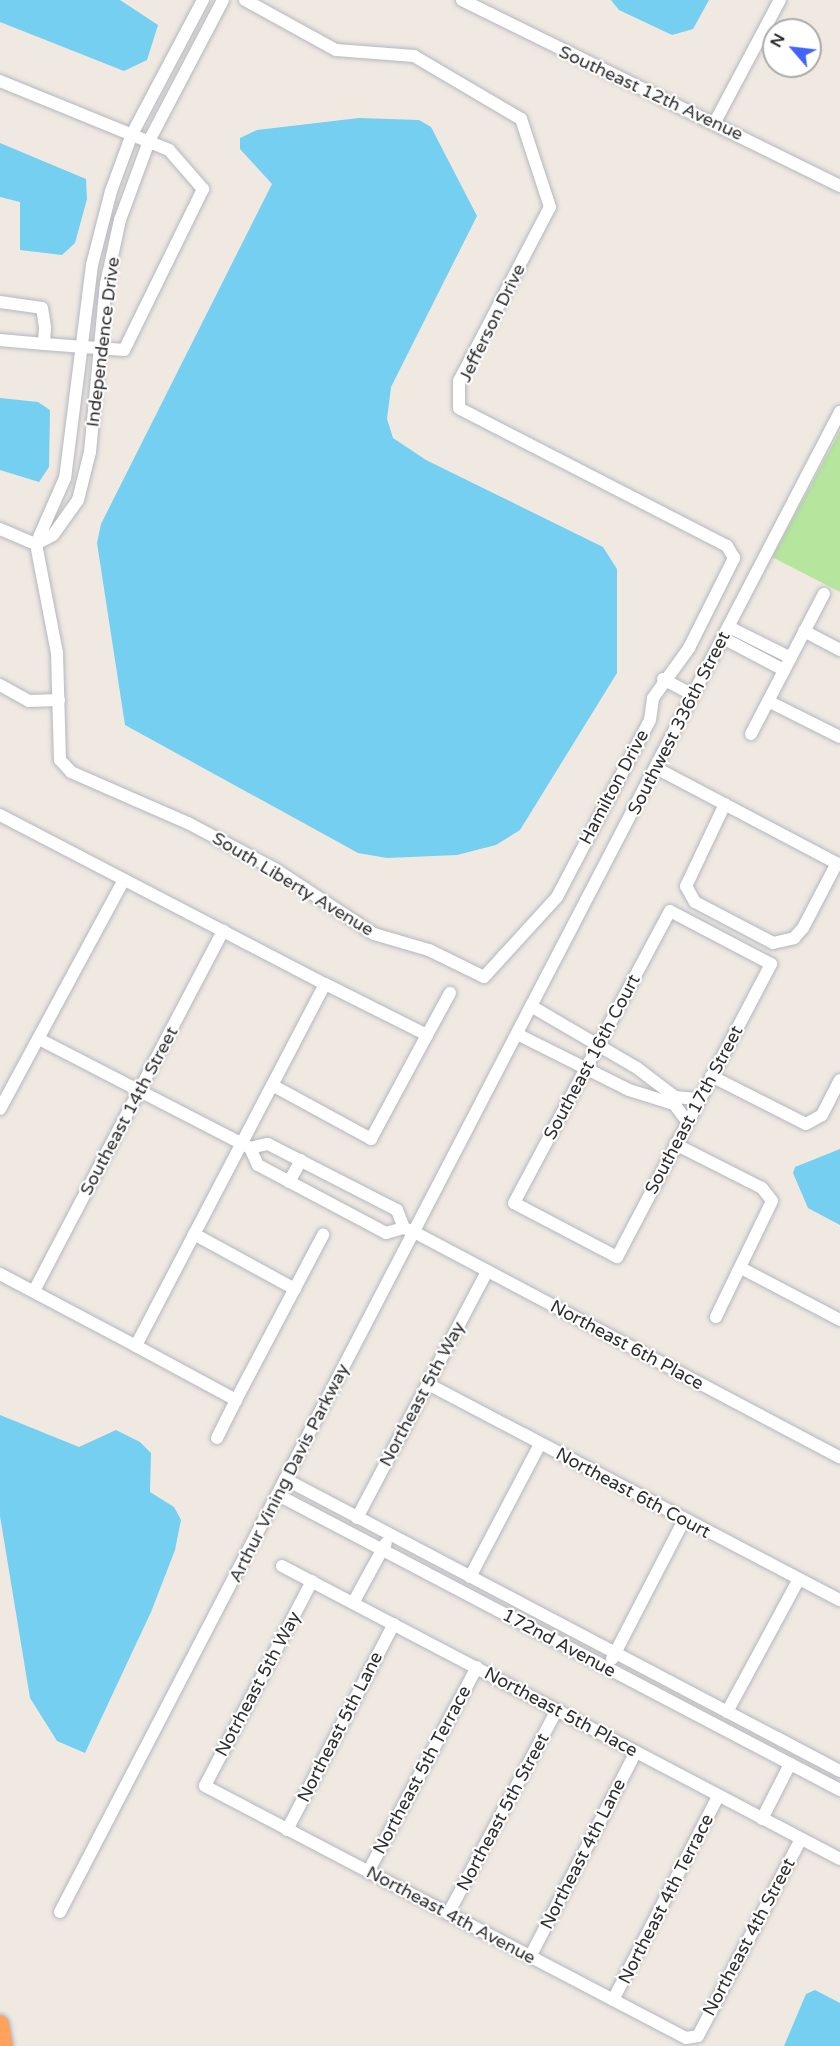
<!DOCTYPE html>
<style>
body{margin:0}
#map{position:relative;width:840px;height:2046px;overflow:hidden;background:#efe9e1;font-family:"Varela Round",sans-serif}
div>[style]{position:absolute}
.green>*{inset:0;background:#b6e59e}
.water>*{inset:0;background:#75cff0}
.roads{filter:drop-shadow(0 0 2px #b4b7c1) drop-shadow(0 0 2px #b4b7c1)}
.minor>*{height:12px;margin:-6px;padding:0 6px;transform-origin:6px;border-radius:6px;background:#fff}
.highway>*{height:18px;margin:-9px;padding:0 9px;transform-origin:9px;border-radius:9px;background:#ffa35c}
span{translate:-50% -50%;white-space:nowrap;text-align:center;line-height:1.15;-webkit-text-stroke:4.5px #fff;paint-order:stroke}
.street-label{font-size:18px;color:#2e2e2e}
.north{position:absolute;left:762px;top:18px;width:60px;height:60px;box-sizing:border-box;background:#fff;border:2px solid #ababab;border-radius:50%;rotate:298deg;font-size:16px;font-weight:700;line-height:24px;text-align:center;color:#2e2e2e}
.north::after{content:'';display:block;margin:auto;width:21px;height:27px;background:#4264fb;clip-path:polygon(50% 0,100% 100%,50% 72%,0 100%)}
</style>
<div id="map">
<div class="green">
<div style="clip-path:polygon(840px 431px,840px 592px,772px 557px)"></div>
</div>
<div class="water">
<div style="clip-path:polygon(0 0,120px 0,158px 25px,147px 60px,124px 71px,0 22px)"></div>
<div style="clip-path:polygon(611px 0,709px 0,693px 29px,672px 35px,619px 10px)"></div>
<div style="clip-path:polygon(359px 118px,419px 120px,431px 127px,477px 216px,391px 387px,387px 419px,393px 438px,426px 460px,603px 547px,617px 569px,617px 673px,520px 830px,496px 845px,457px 855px,387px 858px,358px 853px,125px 725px,97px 543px,101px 524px,272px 184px,240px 149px,240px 138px,257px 130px)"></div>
<div style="clip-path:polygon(0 143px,86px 179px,87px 199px,75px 243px,62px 255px,20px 250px,20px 202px,0 197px)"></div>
<div style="clip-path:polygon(0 398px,38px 402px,50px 410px,49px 467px,39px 482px,0 470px)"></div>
<div style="clip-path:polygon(840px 1149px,840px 1225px,808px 1208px,793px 1173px,795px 1167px)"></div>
<div style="clip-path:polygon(0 1415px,79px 1447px,116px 1430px,140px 1442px,151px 1453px,150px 1492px,174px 1507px,181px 1520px,175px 1550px,151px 1612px,85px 1753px,57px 1741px,30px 1698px,0 1516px)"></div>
<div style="clip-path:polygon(815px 1990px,840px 2003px,840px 2046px,784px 2046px,806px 1994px)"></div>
</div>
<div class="roads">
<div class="minor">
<div style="left:203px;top:0;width:152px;rotate:117.9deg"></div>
<div style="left:132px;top:134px;width:61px;rotate:110.2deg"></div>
<div style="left:111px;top:191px;width:76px;rotate:104.4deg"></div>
<div style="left:92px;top:265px;width:215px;rotate:97.2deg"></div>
<div style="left:65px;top:478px;width:72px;rotate:113.7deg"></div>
<div style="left:36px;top:544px;width:111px;rotate:79.1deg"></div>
<div style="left:57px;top:653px;width:107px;rotate:88.4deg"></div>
<div style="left:60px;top:760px;width:16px;rotate:47deg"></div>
<div style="left:71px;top:772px;width:128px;rotate:23.6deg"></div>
<div style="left:188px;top:823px;width:98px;rotate:27.9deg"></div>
<div style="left:275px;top:869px;width:118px;rotate:33.3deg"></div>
<div style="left:374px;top:934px;width:57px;rotate:16.2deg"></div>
<div style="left:429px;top:950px;width:61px;rotate:26.1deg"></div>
<div style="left:484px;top:977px;width:108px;rotate:-47.6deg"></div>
<div style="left:557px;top:897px;width:200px;rotate:-62.3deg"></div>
<div style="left:650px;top:720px;width:22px;rotate:-82deg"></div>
<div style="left:653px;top:698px;width:62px;rotate:-54.2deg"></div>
<div style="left:689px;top:648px;width:101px;rotate:-63.4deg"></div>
<div style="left:734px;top:558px;width:14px;rotate:-120deg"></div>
<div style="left:727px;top:546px;width:301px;rotate:-152.8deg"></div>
<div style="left:459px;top:408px;width:27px;rotate:-90deg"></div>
<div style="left:459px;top:381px;width:196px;rotate:-62.4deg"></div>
<div style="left:550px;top:207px;width:93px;rotate:-108.2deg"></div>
<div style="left:521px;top:119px;width:124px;rotate:-149.5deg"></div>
<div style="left:414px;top:56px;width:78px;rotate:-175.6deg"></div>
<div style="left:336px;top:50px;width:104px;rotate:-151.2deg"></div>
<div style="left:462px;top:0;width:421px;rotate:26.2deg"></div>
<div style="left:0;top:81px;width:183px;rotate:22.2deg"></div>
<div style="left:169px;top:150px;width:52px;rotate:48.9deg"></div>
<div style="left:203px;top:189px;width:179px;rotate:116.1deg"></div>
<div style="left:124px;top:350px;width:80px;rotate:-175.7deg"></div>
<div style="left:715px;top:122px;width:138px;rotate:-62deg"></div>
<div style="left:0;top:302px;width:42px;rotate:8.1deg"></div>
<div style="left:42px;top:308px;width:20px;rotate:81deg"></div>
<div style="left:45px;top:328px;width:16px;rotate:94deg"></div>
<div style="left:44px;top:344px;width:44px;rotate:-174.8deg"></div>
<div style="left:0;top:529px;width:39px;rotate:23deg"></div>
<div style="left:36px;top:544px;width:19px;rotate:-28deg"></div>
<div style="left:53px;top:535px;width:43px;rotate:-54.5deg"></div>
<div style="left:78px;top:500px;width:49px;rotate:-76deg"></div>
<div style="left:90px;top:452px;width:169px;rotate:-84.6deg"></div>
<div style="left:106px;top:284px;width:66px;rotate:-77.7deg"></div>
<div style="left:120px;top:220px;width:84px;rotate:-69.8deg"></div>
<div style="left:149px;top:141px;width:159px;rotate:-62.3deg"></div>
<div style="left:729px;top:627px;width:69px;rotate:26.6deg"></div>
<div style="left:804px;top:631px;width:41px;rotate:27.8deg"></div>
<div style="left:723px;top:638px;width:69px;rotate:27.7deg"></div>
<div style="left:663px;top:679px;width:34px;rotate:28deg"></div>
<div style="left:0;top:685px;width:33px;rotate:29deg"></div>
<div style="left:29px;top:701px;width:30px;rotate:-2deg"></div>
<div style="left:768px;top:701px;width:80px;rotate:26.6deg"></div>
<div style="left:751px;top:734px;width:158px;rotate:-62.5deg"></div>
<div style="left:656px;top:768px;width:208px;rotate:27.8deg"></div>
<div style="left:725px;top:804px;width:91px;rotate:115.4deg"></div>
<div style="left:686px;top:886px;width:18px;rotate:61deg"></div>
<div style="left:695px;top:902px;width:88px;rotate:27.7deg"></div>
<div style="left:773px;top:943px;width:22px;rotate:-13deg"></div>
<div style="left:794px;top:938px;width:13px;rotate:-48deg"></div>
<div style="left:803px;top:928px;width:73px;rotate:-62.4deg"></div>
<div style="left:0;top:815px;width:366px;rotate:27.5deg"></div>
<div style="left:325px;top:984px;width:408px;rotate:117.6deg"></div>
<div style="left:136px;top:1346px;width:154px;rotate:-152.1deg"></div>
<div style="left:670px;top:911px;width:114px;rotate:27.7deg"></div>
<div style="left:771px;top:964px;width:331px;rotate:117.7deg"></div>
<div style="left:617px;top:1257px;width:116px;rotate:-152.3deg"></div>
<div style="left:514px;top:1203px;width:331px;rotate:-61.9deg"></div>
<div style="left:531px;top:1006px;width:123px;rotate:30.3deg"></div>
<div style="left:637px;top:1068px;width:48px;rotate:37.3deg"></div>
<div style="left:675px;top:1097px;width:22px;rotate:5deg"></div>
<div style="left:517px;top:1034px;width:125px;rotate:26.6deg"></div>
<div style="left:629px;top:1090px;width:47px;rotate:17.3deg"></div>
<div style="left:674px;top:1104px;width:20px;rotate:53deg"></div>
<div style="left:427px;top:1035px;width:48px;rotate:-61.3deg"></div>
<div style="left:39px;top:1039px;width:237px;rotate:27.3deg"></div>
<div style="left:250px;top:1148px;width:19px;rotate:65deg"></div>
<div style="left:258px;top:1165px;width:145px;rotate:28deg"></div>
<div style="left:386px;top:1233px;width:19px;rotate:-16deg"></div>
<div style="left:404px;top:1228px;width:11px;rotate:22deg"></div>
<div style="left:414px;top:1232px;width:482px;rotate:27.9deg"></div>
<div style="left:711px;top:1076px;width:106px;rotate:26.8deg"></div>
<div style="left:806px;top:1124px;width:18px;rotate:-29deg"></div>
<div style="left:822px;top:1115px;width:39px;rotate:-63deg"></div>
<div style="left:272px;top:1085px;width:113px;rotate:28.6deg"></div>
<div style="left:371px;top:1139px;width:118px;rotate:-61.7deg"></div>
<div style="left:427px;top:1035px;width:114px;rotate:-153.4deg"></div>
<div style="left:0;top:1109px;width:260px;rotate:-61.6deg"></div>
<div style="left:675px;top:1144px;width:97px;rotate:26.8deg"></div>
<div style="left:762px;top:1188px;width:16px;rotate:52deg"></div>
<div style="left:772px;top:1201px;width:129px;rotate:115.8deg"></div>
<div style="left:250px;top:1148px;width:18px;rotate:-13deg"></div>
<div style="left:268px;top:1144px;width:145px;rotate:27.1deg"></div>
<div style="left:397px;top:1210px;width:19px;rotate:69deg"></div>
<div style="left:289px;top:1182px;width:25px;rotate:-61deg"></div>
<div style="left:194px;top:1234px;width:115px;rotate:28.6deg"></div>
<div style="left:741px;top:1268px;width:112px;rotate:27.7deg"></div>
<div style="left:34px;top:1291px;width:407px;rotate:-62.3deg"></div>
<div style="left:136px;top:1346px;width:114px;rotate:28.4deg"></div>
<div style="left:236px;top:1400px;width:187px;rotate:-62.2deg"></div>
<div style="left:428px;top:1384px;width:465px;rotate:27.7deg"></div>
<div style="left:217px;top:1438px;width:42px;rotate:-63.4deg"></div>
<div style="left:285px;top:1479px;width:627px;rotate:27.75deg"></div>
<div style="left:278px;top:1495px;width:635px;rotate:27.7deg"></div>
<div style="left:357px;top:1518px;width:279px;rotate:-62.2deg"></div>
<div style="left:282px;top:1566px;width:630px;rotate:27.7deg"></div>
<div style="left:470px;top:1577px;width:150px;rotate:-62.2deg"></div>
<div style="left:312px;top:1581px;width:231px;rotate:117.6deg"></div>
<div style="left:205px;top:1786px;width:543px;rotate:27.65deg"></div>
<div style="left:686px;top:2038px;width:12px;rotate:-9deg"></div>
<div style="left:698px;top:2036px;width:222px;rotate:-62.4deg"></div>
<div style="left:353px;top:1603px;width:68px;rotate:-61.2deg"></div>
<div style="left:612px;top:1659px;width:157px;rotate:-62.6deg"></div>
<div style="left:727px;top:1712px;width:151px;rotate:-61.6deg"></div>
<div style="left:762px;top:1819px;width:62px;rotate:-63deg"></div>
<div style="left:287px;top:1830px;width:232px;rotate:-62.6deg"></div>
<div style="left:368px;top:1872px;width:232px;rotate:-62deg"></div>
<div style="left:60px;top:1912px;width:1691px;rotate:-62.53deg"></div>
<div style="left:448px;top:1914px;width:231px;rotate:-61.9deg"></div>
<div style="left:530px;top:1957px;width:231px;rotate:-62.7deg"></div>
<div style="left:613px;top:2000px;width:229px;rotate:-62.7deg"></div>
</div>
<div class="highway">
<div style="left:0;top:2024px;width:22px;rotate:80deg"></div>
</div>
</div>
<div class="street-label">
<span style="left:651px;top:93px;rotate:25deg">Southeast 12th Avenue</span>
<span style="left:492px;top:323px;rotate:-64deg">Jefferson Drive</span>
<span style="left:103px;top:342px;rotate:-83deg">Independence Drive</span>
<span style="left:679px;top:723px;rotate:-63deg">Southwest 336th Street</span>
<span style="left:614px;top:787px;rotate:-62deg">Hamilton Drive</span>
<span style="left:293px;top:884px;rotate:31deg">South Liberty Avenue</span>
<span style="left:592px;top:1057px;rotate:-62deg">Southeast 16th Court</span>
<span style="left:694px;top:1110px;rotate:-62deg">Southeast 17th Street</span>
<span style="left:129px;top:1111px;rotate:-62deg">Southeast 14th Street</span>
<span style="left:627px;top:1345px;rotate:28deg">Northeast 6th Place</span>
<span style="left:422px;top:1394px;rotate:-62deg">Northeast 5th Way</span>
<span style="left:289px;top:1473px;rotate:-63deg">Arthur Vining Davis Parkway</span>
<span style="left:633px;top:1493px;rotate:28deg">Northeast 6th Court</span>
<span style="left:559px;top:1643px;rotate:28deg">172nd Avenue</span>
<span style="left:258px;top:1684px;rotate:-62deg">Notrheast 5th Way</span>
<span style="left:561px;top:1712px;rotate:28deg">Northeast 5th Place</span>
<span style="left:340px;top:1727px;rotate:-63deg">Northeast 5th Lane</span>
<span style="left:422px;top:1770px;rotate:-62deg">Northeast 5th Terrace</span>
<span style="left:503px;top:1812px;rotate:-62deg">Northeast 5th Street</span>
<span style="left:583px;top:1854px;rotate:-63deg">Northeast 4th Lane</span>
<span style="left:666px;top:1899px;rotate:-63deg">Northeast 4th Terrace</span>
<span style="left:451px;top:1915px;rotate:28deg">Northeast 4th Avenue</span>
<span style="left:749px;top:1937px;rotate:-62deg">Northeast 4th Street</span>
</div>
<div class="north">N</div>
</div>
